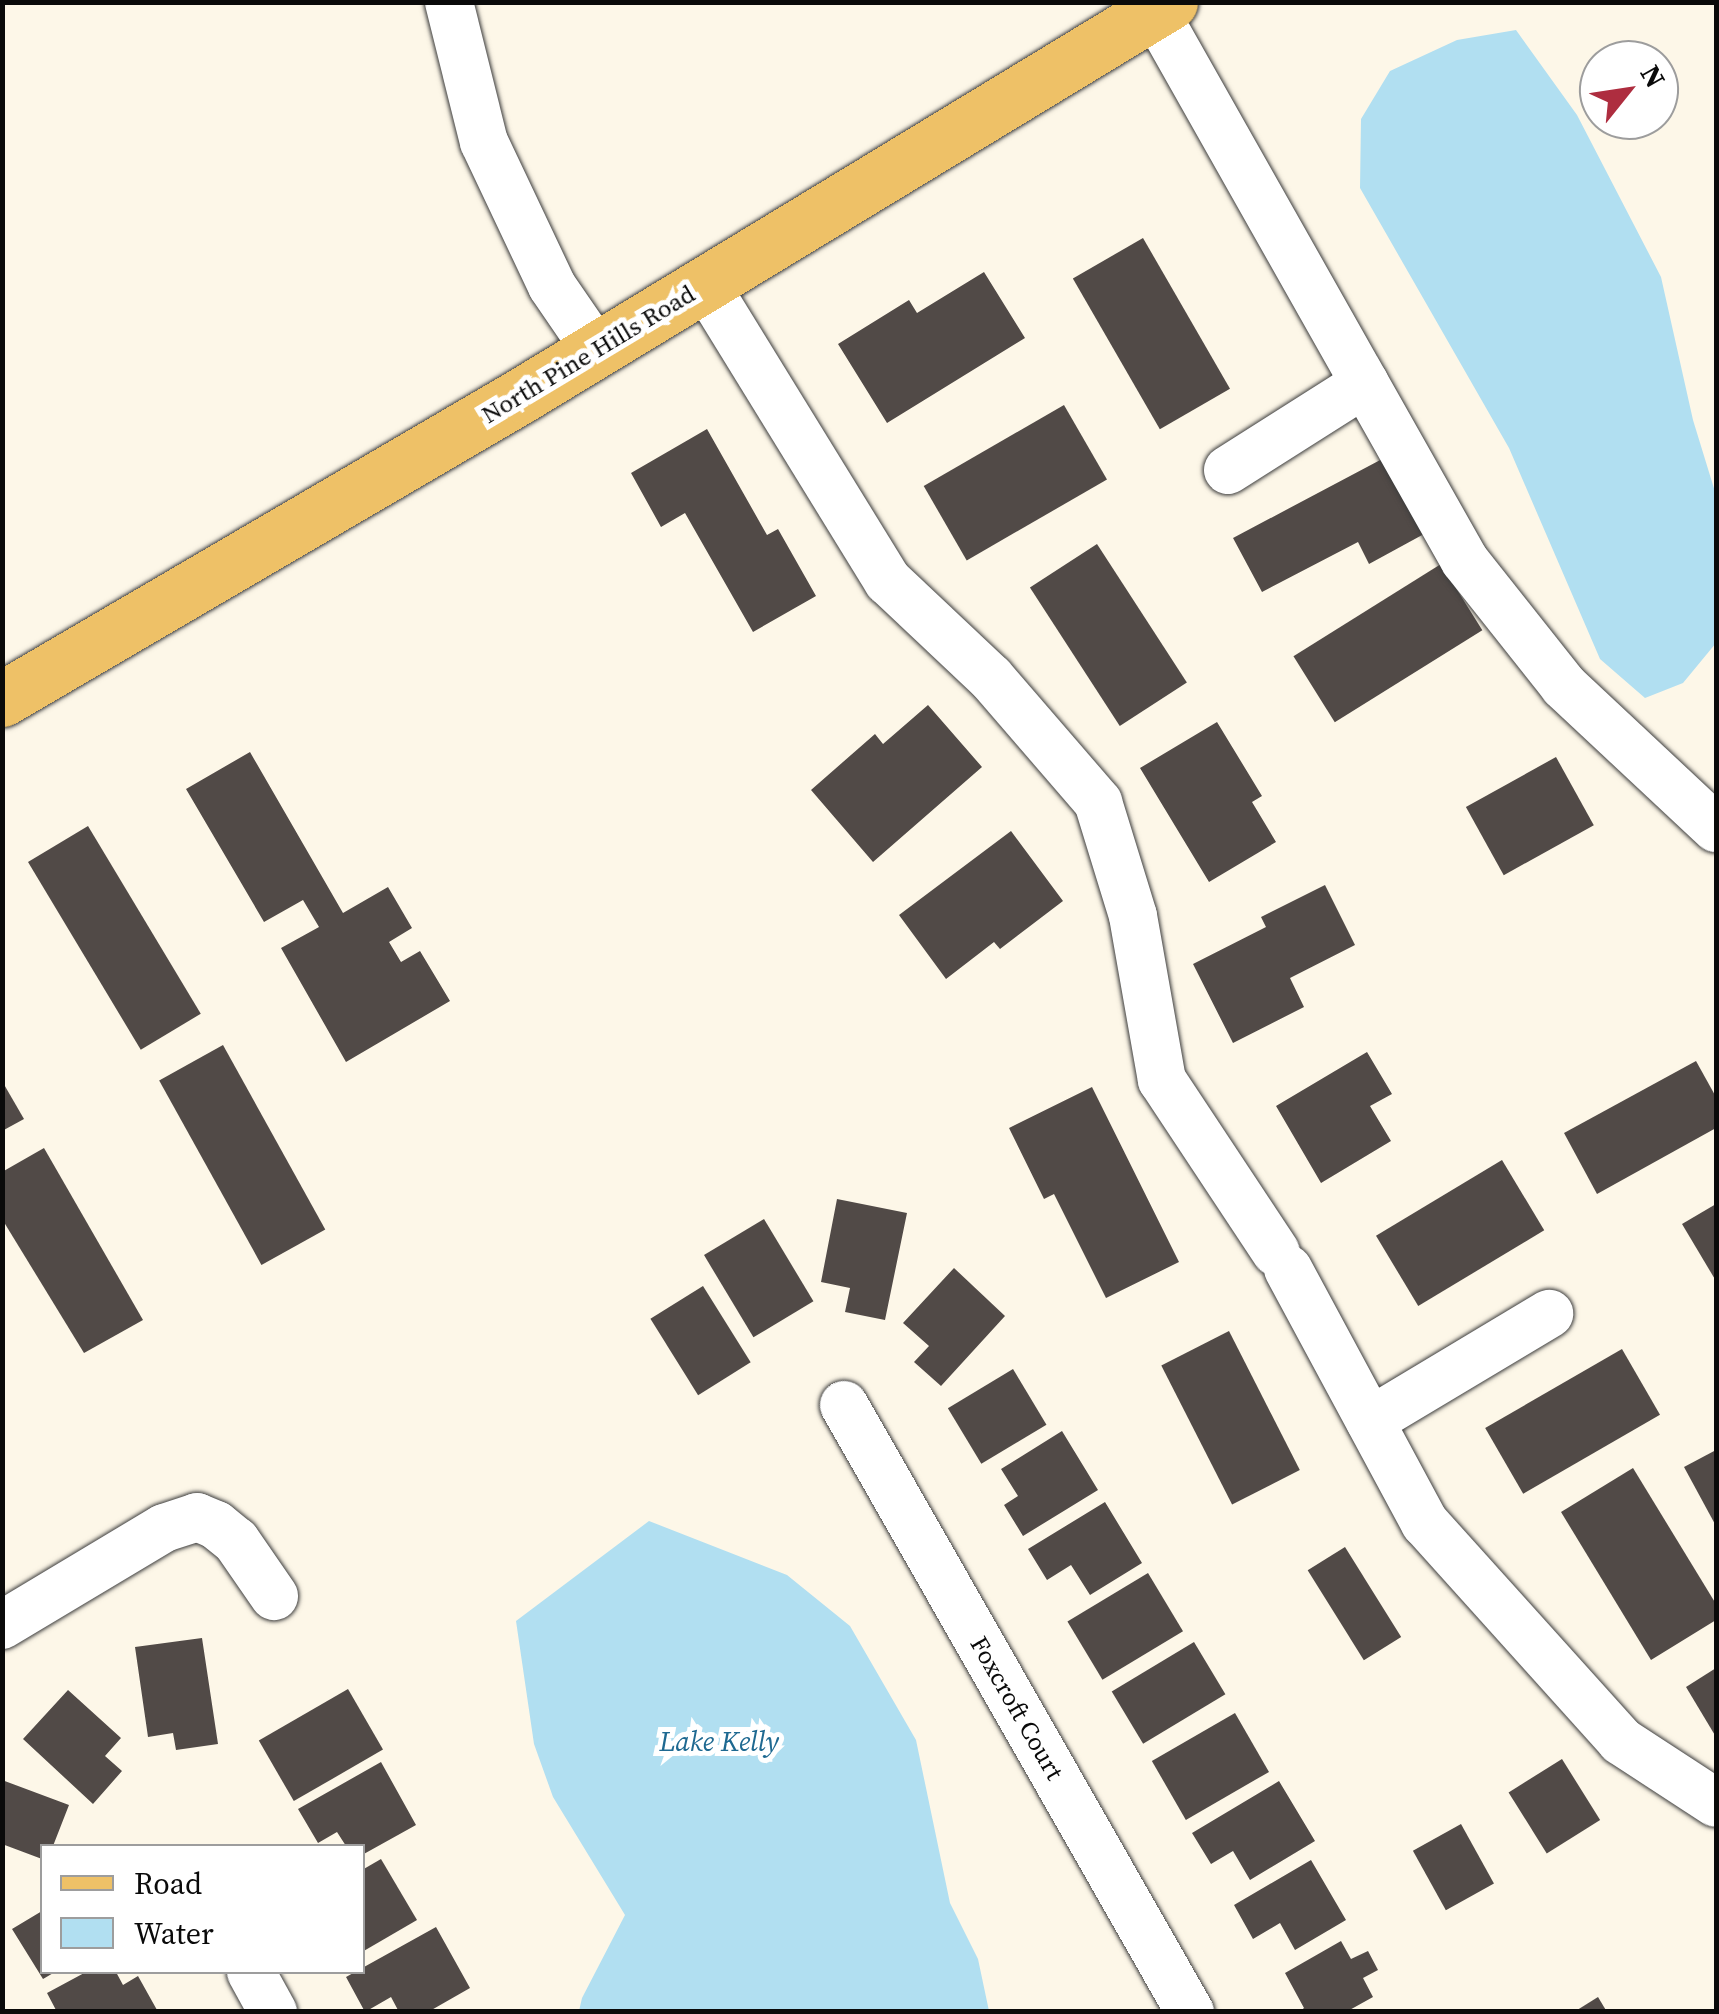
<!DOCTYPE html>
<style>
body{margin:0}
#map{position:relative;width:1719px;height:2014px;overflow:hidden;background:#fdf7e8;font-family:"Source Serif 4",serif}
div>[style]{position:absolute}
.water>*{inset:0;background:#b1dff1}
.building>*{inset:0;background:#514a47;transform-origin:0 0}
.roads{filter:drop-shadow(0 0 2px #3d3d3d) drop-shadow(0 0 2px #3d3d3d)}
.minor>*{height:48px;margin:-24px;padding:0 24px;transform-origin:24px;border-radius:24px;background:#fff}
.major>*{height:55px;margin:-27.5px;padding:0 27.5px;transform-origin:27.5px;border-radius:27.5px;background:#eec167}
span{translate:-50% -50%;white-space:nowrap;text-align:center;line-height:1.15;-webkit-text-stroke:10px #fff;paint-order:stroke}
.street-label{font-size:25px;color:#0a0a0a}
.water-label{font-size:28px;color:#1e6991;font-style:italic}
.frame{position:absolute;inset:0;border:5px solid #0a0a0a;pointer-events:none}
.legend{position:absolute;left:40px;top:1844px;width:325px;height:130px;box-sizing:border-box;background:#fff;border:2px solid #9d9d9d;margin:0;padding:12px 18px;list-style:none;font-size:30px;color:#0a0a0a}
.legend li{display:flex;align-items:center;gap:20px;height:50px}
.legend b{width:50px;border:2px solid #9d9d9d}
.north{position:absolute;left:1579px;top:40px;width:100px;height:100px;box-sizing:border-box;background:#fff;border:2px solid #9d9d9d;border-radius:50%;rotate:60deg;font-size:28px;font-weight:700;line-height:40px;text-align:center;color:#0a0a0a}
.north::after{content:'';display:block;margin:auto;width:35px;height:45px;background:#ae2d3f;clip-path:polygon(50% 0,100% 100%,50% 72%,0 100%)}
</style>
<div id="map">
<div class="water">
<div style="clip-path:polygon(1516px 30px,1577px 115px,1661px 277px,1693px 420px,1716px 495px,1716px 643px,1683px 683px,1645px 698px,1600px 659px,1509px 448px,1360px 188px,1361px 119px,1390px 71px,1457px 40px)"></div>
<div style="clip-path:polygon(649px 1521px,787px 1575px,850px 1626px,916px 1740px,950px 1903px,978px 1959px,989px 2011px,579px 2011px,582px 1998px,625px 1915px,553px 1797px,534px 1744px,516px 1621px)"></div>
</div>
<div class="building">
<div style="left:1143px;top:238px;width:174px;height:81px;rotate:60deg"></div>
<div style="clip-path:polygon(984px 272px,1025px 338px,887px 423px,838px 344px,909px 300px,917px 313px)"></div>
<div style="left:1064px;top:405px;width:86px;height:162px;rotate:60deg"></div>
<div style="clip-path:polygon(707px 429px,767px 535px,778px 529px,816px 596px,753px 632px,685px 513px,661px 527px,631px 473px)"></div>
<div style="clip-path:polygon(1384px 458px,1424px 534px,1369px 564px,1358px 542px,1262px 592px,1233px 538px)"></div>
<div style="left:1097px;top:544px;width:165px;height:80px;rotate:57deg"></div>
<div style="left:1441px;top:564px;width:78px;height:174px;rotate:58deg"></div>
<div style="clip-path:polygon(928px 705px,982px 767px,873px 862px,811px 790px,875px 734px,883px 744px)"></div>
<div style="clip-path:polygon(1217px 722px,1262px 796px,1252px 802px,1276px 842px,1209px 882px,1140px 768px)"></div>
<div style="clip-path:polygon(250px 752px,343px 913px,388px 887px,412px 928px,389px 942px,401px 962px,420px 951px,450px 1001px,346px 1062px,281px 948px,319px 927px,303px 900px,264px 922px,186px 789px)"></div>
<div style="left:1556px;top:757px;width:78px;height:103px;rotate:61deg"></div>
<div style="left:88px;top:826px;width:219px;height:70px;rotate:59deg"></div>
<div style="clip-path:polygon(1011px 831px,1063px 901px,1000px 949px,994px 942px,946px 979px,899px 915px)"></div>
<div style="clip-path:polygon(1325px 885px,1355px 945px,1290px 978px,1304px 1007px,1233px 1043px,1193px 964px,1266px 927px,1261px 917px)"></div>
<div style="left:223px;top:1045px;width:211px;height:73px;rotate:61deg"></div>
<div style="clip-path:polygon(1367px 1052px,1392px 1094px,1370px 1106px,1391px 1141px,1321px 1183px,1276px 1106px)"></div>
<div style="clip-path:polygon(1696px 1061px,1716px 1097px,1716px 1128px,1597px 1194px,1564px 1133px)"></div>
<div style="clip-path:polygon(2px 1081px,24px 1119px,2px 1131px)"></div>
<div style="clip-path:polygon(1092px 1087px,1179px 1262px,1106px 1298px,1054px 1194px,1044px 1199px,1009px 1128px)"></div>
<div style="clip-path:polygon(44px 1148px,143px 1320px,84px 1353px,2px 1219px,2px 1172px)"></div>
<div style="left:1502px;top:1160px;width:82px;height:147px;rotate:59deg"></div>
<div style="clip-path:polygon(837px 1199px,907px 1213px,885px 1320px,845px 1312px,850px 1288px,821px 1282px)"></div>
<div style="clip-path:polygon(1716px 1204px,1716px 1281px,1682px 1224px)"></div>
<div style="left:764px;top:1219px;width:96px;height:70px;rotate:59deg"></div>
<div style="clip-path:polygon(954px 1268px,1005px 1316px,941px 1386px,914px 1362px,929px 1346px,903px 1323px)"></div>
<div style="left:703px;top:1286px;width:90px;height:62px;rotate:58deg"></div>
<div style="left:1229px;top:1331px;width:156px;height:76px;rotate:63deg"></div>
<div style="left:1622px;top:1349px;width:76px;height:158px;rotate:60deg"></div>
<div style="left:1013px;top:1369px;width:65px;height:76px;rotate:59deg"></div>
<div style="clip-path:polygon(1062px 1431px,1098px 1490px,1023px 1536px,1004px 1505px,1018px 1496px,1001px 1469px)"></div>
<div style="clip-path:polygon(1716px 1450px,1716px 1526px,1684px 1467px)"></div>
<div style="clip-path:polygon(1633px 1468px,1716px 1604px,1716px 1620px,1651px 1660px,1561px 1512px)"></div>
<div style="clip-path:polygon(1105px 1502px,1142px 1563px,1090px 1595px,1071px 1565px,1047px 1580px,1028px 1549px)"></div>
<div style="left:1345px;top:1547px;width:106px;height:44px;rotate:58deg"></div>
<div style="left:1148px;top:1573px;width:68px;height:94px;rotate:59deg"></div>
<div style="clip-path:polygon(202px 1638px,218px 1744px,176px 1750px,173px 1733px,148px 1737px,135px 1647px)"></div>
<div style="left:1194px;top:1642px;width:61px;height:96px;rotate:59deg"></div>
<div style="clip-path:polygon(1716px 1668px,1716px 1737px,1686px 1687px)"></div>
<div style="left:348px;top:1689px;width:70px;height:103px;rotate:60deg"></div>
<div style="clip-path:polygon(68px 1690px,121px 1738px,105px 1756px,122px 1771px,93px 1804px,23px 1739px)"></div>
<div style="left:1235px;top:1713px;width:68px;height:96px;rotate:60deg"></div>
<div style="left:1562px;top:1759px;width:72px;height:63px;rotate:58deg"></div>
<div style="clip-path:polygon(381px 1762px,416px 1825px,362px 1855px,362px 1846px,346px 1846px,337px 1832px,318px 1843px,298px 1809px)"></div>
<div style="clip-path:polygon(2px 1780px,69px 1805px,53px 1846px,42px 1846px,42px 1859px,2px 1844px)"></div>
<div style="clip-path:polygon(1279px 1781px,1315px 1841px,1250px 1880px,1233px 1851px,1211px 1864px,1192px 1833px)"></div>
<div style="left:1461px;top:1824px;width:68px;height:55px;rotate:61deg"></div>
<div style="clip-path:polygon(381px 1859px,417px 1920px,362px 1952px,362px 1870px)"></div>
<div style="clip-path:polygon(1311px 1860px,1346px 1920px,1295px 1950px,1280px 1923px,1253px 1939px,1234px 1905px)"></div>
<div style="clip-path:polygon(42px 1911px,42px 1972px,55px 1972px,43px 1979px,12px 1929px)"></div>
<div style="clip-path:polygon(436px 1927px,470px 1988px,428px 2012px,399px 2012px,391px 1997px,365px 2012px,346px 1977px)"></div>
<div style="clip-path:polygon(1341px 1941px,1351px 1959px,1368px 1951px,1378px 1970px,1363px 1978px,1373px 1997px,1346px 2012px,1299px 2012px,1304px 2008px,1285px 1973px)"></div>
<div style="clip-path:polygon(86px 1972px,116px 1972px,123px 1985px,138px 1976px,157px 2010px,57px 2012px,47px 1993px)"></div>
<div style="clip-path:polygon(1598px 1997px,1607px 2012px,1574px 2012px)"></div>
</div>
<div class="roads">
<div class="minor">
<div style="left:449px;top:2px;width:144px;rotate:76deg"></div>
<div style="left:484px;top:142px;width:159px;rotate:64.7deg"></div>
<div style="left:552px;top:286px;width:78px;rotate:55.5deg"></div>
<div style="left:1155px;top:12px;width:630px;rotate:60.55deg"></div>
<div style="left:1465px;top:561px;width:159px;rotate:51.6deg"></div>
<div style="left:1564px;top:686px;width:208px;rotate:43.1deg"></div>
<div style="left:705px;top:284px;width:349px;rotate:58.4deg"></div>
<div style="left:888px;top:581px;width:141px;rotate:43.3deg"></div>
<div style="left:991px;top:678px;width:164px;rotate:49.2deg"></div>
<div style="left:1098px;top:802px;width:119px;rotate:72.9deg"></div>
<div style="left:1133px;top:916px;width:167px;rotate:80deg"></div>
<div style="left:1162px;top:1080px;width:206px;rotate:56.5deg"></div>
<div style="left:1228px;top:470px;width:162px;rotate:-32.4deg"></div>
<div style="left:1288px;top:1269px;width:289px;rotate:61.7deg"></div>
<div style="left:1425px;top:1523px;width:293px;rotate:48deg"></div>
<div style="left:1621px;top:1741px;width:113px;rotate:33.1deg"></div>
<div style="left:844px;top:1405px;width:699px;rotate:60.32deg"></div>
<div style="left:1370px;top:1421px;width:209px;rotate:-30.9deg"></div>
<div style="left:2px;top:1625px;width:189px;rotate:-30.9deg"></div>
<div style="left:164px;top:1528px;width:35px;rotate:-18deg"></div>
<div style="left:197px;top:1517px;width:21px;rotate:23deg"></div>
<div style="left:216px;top:1525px;width:26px;rotate:39deg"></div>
<div style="left:236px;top:1541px;width:67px;rotate:55.4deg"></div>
<div style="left:251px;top:1972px;width:46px;rotate:61.2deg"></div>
</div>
<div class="major">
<div style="left:2px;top:699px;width:602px;rotate:-30.31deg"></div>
<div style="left:522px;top:395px;width:758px;rotate:-31.24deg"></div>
</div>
</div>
<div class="street-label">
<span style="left:588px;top:354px;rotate:-31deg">North Pine Hills Road</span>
<span style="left:1017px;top:1708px;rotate:60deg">Foxcroft Court</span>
</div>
<div class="water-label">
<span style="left:719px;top:1741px">Lake Kelly</span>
</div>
<div class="frame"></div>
<ul class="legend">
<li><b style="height:12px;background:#eec167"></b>Road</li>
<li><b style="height:28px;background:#b1dff1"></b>Water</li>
</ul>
<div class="north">N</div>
</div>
